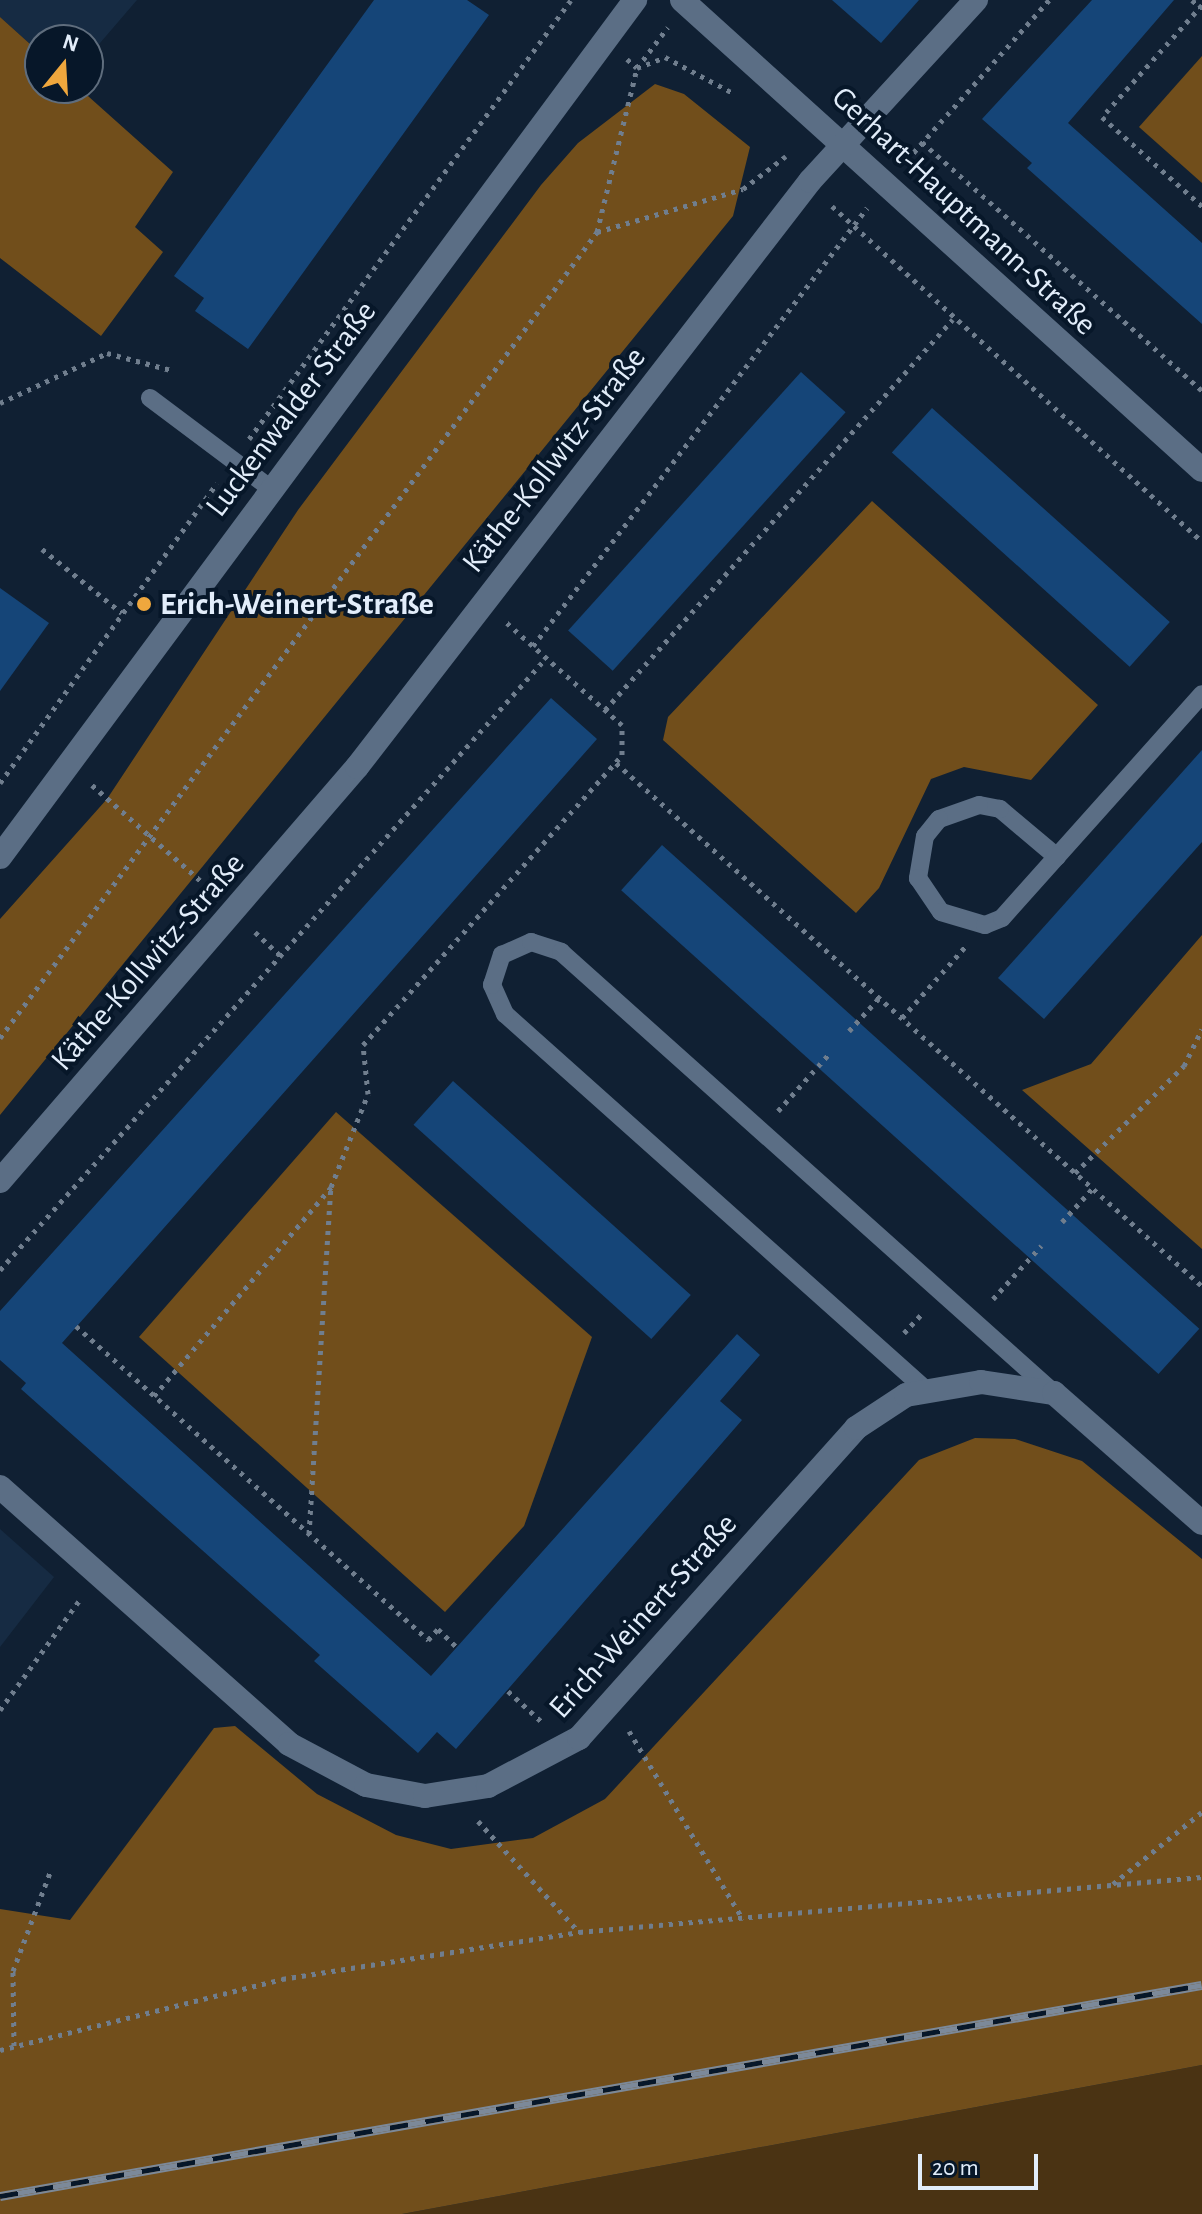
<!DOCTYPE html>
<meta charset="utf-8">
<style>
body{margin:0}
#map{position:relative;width:1202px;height:2214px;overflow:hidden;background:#102033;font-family:"Alegreya Sans",sans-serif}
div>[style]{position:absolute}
.built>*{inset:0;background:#162b43}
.green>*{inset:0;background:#4a3313}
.forest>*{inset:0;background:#714e1b}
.building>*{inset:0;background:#154578;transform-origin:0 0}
.path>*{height:5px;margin-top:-2.5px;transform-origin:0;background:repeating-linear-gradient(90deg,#707e8e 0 4px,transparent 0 10px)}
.lane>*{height:18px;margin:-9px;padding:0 9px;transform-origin:9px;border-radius:9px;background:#5b6e85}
.street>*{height:24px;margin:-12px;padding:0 12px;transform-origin:12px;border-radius:12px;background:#5b6e85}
.secondary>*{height:24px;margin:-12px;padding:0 12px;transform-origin:12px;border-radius:12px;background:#5b6e85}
.rail>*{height:9px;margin-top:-4.5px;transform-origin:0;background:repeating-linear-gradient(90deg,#071729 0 18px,#7c8999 0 36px);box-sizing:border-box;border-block:2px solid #7c8999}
.dots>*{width:22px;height:22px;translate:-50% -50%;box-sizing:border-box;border:4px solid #071729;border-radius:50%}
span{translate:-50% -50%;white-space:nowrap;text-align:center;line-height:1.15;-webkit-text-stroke:8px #071729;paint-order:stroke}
.street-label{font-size:32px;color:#e2edfa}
.poi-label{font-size:32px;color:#e2edfa;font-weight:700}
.left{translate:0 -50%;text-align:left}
.north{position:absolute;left:24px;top:24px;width:80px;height:80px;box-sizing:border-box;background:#071729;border:2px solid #5f6d7d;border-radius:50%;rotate:18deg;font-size:22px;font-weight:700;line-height:32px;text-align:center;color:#e2edfa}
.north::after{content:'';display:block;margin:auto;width:28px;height:36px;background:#efa73d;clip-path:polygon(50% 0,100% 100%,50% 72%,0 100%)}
.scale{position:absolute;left:918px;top:2154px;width:120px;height:36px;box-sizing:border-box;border:4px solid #e2edfa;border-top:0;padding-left:10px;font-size:24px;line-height:28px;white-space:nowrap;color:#e2edfa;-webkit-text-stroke:6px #071729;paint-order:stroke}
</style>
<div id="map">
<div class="built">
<div style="clip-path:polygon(0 0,137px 0,88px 57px,88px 40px,40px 40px,40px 53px,0 17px)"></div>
<div style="clip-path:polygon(0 1529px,54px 1577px,0 1647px)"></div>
</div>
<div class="green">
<div style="clip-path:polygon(1202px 2065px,1202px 2214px,402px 2214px)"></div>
</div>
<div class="forest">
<div style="clip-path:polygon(0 17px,40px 53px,40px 88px,79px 88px,173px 172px,135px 227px,163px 252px,101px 336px,0 258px)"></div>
<div style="clip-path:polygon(1202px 56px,1202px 183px,1139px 127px)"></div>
<div style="clip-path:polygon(655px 84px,684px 94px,750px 147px,733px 216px,0 1115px,0 919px,107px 799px,298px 510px,541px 185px,578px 143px)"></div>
<div style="clip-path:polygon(872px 501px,1098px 705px,1031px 780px,964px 767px,931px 779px,879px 888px,856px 913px,663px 740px,668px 717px)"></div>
<div style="clip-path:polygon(1202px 935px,1202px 1249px,1022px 1090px,1091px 1064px)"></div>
<div style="clip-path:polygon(336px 1112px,592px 1337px,524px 1526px,445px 1612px,139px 1337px)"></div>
<div style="clip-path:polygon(975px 1438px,1015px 1439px,1082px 1461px,1202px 1559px,1202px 2065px,402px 2214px,0 2214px,0 1909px,70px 1920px,214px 1728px,235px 1726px,317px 1794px,396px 1835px,451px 1849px,533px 1838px,605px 1799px,919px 1460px)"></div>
</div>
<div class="building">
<div style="clip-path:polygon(374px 0,467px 0,489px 15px,248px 349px,195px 311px,204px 298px,174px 276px)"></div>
<div style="clip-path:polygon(832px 0,919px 0,881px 43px)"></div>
<div style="clip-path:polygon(1092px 0,1174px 0,1068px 123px,1202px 243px,1202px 324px,1027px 168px,1032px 163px,982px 119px)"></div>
<div style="left:801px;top:372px;width:60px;height:348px;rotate:42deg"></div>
<div style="left:932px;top:408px;width:320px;height:60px;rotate:42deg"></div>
<div style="clip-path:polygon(0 588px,49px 623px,0 691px)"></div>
<div style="clip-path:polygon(551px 698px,597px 739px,62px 1343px,431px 1676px,737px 1334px,760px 1355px,720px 1401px,742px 1420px,456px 1749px,437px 1732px,418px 1753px,314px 1661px,320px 1655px,21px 1389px,26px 1383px,0 1360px,0 1311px)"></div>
<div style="clip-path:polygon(1202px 750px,1202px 842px,1044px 1019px,998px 978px)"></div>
<div style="left:662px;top:845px;width:723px;height:61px;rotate:42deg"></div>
<div style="left:453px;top:1081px;width:320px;height:59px;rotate:42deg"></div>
</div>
<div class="path">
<div style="left:1192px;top:0;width:11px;rotate:41deg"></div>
<div style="left:1202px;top:5px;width:150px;rotate:131.8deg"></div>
<div style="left:1102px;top:117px;width:134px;rotate:41.7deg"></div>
<div style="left:627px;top:59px;width:13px;rotate:42deg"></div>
<div style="left:637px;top:68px;width:30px;rotate:-21deg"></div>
<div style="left:665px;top:57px;width:75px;rotate:27.9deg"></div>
<div style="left:922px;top:142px;width:375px;rotate:41.6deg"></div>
<div style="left:907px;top:160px;width:214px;rotate:-48.4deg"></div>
<div style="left:832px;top:206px;width:499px;rotate:42.2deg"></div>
<div style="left:597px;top:232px;width:152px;rotate:-16.4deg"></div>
<div style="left:743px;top:189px;width:54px;rotate:-37.5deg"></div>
<div style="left:0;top:403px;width:118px;rotate:-25deg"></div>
<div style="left:107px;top:353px;width:66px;rotate:14.9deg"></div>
<div style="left:249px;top:439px;width:544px;rotate:-53.74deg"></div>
<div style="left:42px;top:549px;width:102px;rotate:38.7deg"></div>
<div style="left:533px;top:646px;width:551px;rotate:-52.67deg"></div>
<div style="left:605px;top:710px;width:523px;rotate:-48.33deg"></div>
<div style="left:616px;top:763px;width:785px;rotate:41.75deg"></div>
<div style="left:0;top:783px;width:370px;rotate:-54.1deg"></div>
<div style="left:92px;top:785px;width:157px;rotate:41.4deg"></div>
<div style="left:255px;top:932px;width:35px;rotate:43deg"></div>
<div style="left:902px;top:1018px;width:95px;rotate:-48.4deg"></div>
<div style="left:849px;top:1031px;width:45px;rotate:-47.7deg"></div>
<div style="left:0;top:1038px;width:1003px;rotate:-53.47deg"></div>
<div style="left:597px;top:232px;width:169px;rotate:-76.3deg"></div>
<div style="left:637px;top:68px;width:51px;rotate:-52.9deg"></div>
<div style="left:778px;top:1111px;width:75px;rotate:-48.2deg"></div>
<div style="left:1075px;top:1173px;width:153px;rotate:-44.5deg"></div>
<div style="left:1184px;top:1066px;width:41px;rotate:-64.1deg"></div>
<div style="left:1062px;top:1222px;width:46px;rotate:-47.6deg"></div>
<div style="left:0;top:1270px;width:820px;rotate:-48.26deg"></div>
<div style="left:993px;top:1299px;width:72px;rotate:-47.8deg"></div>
<div style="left:76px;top:1326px;width:472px;rotate:41.7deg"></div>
<div style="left:428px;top:1640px;width:15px;rotate:-48deg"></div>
<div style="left:438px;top:1629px;width:28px;rotate:44deg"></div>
<div style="left:904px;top:1333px;width:26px;rotate:-47deg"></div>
<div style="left:154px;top:1396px;width:274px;rotate:-49.7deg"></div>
<div style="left:331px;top:1187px;width:100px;rotate:-68.3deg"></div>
<div style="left:368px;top:1094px;width:49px;rotate:-95.8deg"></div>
<div style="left:363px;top:1045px;width:389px;rotate:-48.2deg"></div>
<div style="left:622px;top:755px;width:30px;rotate:-90deg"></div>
<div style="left:622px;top:725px;width:155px;rotate:-138.4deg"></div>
<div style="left:309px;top:1534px;width:347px;rotate:-86.4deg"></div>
<div style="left:508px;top:1691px;width:45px;rotate:42.3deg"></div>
<div style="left:0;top:1710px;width:135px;rotate:-54.1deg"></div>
<div style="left:629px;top:1731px;width:220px;rotate:58.8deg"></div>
<div style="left:478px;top:1821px;width:149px;rotate:47.7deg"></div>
<div style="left:1113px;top:1884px;width:114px;rotate:-39deg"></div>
<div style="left:14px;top:2046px;width:75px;rotate:-90.8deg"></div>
<div style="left:13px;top:1971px;width:108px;rotate:-69.4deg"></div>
<div style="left:0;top:2050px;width:291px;rotate:-14.1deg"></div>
<div style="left:282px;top:1979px;width:301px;rotate:-9deg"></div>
<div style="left:579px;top:1932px;width:625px;rotate:-5.05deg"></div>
</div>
<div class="lane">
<div style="left:150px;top:398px;width:151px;rotate:36.9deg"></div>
<div style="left:1057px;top:857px;width:75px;rotate:-139.9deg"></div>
<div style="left:1000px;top:809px;width:21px;rotate:-169deg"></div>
<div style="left:979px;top:805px;width:42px;rotate:160.7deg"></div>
<div style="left:939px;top:819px;width:22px;rotate:129deg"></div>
<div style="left:925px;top:836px;width:43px;rotate:99.5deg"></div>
<div style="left:918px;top:878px;width:41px;rotate:55.9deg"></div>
<div style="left:941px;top:912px;width:46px;rotate:16.5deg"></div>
<div style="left:985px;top:925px;width:18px;rotate:-22deg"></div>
<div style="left:1002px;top:918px;width:300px;rotate:-48.2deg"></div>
<div style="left:925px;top:1389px;width:563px;rotate:-138.24deg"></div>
<div style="left:505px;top:1014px;width:32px;rotate:-114deg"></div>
<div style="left:492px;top:985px;width:32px;rotate:-72deg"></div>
<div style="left:502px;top:955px;width:32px;rotate:-24deg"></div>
<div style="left:531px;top:942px;width:32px;rotate:18deg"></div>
<div style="left:561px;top:952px;width:661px;rotate:41.81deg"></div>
</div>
<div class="street">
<div style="left:682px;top:0;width:701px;rotate:42.11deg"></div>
<div style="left:0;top:1181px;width:547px;rotate:-49.23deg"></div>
<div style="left:357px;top:767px;width:741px;rotate:-52.29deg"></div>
<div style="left:810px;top:181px;width:246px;rotate:-47.5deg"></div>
<div style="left:0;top:1487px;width:387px;rotate:41.6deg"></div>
<div style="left:289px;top:1744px;width:87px;rotate:28deg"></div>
<div style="left:366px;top:1785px;width:60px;rotate:10.6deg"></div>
<div style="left:425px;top:1796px;width:64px;rotate:-9deg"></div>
<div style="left:488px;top:1786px;width:103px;rotate:-27.8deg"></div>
<div style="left:579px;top:1738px;width:416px;rotate:-48.2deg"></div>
<div style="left:856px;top:1428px;width:60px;rotate:-33.4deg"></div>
<div style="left:906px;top:1395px;width:76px;rotate:-9.8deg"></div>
<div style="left:981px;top:1382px;width:74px;rotate:8.6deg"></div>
<div style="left:1054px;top:1393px;width:197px;rotate:41.3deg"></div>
</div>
<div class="secondary">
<div style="left:0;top:857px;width:1067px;rotate:-53.46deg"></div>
</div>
<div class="rail">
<div style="left:0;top:2196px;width:1220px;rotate:-9.96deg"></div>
</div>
<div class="dots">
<div style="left:144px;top:604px;background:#efa73d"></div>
</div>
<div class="street-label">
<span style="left:964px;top:211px;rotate:43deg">Gerhart-Hauptmann-Straße</span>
<span style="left:291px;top:409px;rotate:-53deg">Luckenwalder Straße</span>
<span style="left:554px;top:460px;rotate:-52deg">Käthe-Kollwitz-Straße</span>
<span style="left:148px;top:962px;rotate:-49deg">Käthe-Kollwitz-Straße</span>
<span style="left:643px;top:1616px;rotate:-48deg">Erich-Weinert-Straße</span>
</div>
<div class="poi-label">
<span class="left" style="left:160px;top:604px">Erich-Weinert-Straße</span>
</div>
<div class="north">N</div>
<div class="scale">20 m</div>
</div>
